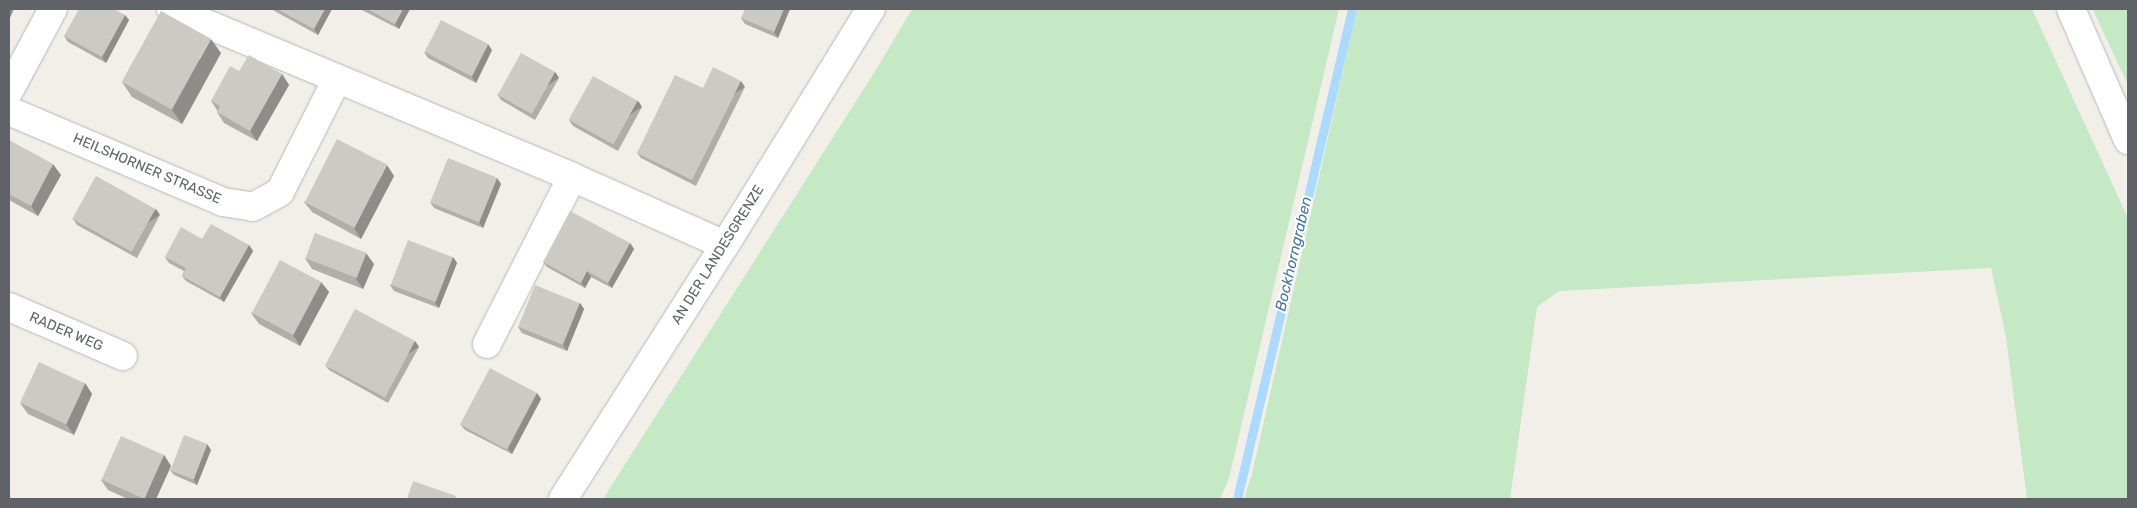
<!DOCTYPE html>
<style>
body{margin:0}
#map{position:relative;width:2137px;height:508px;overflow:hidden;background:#f1efe8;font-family:Rubik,sans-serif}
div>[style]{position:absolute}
.green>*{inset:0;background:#c5e8c5}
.stream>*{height:9px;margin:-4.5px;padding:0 4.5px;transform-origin:4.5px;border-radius:4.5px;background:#aadaff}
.roads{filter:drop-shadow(0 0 1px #b5b8bc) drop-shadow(0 0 1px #b5b8bc)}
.minor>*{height:28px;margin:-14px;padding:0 14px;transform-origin:14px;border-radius:14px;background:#fff}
.wall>*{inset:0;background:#afaea9}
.shaded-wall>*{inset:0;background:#8f8d8a;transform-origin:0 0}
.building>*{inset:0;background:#cccac5;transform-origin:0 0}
span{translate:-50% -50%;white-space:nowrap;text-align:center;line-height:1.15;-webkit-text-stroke:4px #fff;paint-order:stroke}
.street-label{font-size:14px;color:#5f6368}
.water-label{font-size:15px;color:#4174aa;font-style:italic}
.frame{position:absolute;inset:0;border:10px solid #5f6368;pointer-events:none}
</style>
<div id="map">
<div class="green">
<div style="clip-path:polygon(912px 9px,1339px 9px,1229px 478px,1220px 499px,603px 499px,879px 65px)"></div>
<div style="clip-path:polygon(1357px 9px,2032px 9px,2128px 218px,2128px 499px,2027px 499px,2006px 337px,1991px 268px,1559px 291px,1537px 307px,1510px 499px,1244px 499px,1252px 474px)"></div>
<div style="clip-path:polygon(2092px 9px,2128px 9px,2128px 85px,2094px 12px)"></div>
</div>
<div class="stream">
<div style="left:1237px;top:499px;width:503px;rotate:-76.79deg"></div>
</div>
<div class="roads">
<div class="minor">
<div style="left:171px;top:9px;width:435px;rotate:22.7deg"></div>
<div style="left:572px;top:177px;width:167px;rotate:24deg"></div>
<div style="left:2071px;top:9px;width:143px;rotate:66.5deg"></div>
<div style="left:9px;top:91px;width:93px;rotate:-61.8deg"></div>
<div style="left:9px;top:111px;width:233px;rotate:23deg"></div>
<div style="left:223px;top:202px;width:30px;rotate:9deg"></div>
<div style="left:253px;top:207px;width:31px;rotate:-29deg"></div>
<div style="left:280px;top:192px;width:127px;rotate:-63.2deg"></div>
<div style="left:9px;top:307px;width:124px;rotate:23.3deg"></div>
<div style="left:487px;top:344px;width:187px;rotate:-63deg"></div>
<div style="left:563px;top:499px;width:301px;rotate:-57.5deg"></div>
<div style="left:725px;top:245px;width:278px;rotate:-58.3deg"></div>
</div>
</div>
<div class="wall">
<div style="clip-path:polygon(271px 9px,332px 9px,318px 35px)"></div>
<div style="clip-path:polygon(360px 9px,410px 9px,399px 29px)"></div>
<div style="clip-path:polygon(790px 9px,778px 38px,745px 24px,741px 18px)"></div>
<div style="clip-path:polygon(125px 15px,129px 20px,106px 63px,68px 42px,64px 36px)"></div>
<div style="clip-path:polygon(492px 50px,476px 83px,428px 58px,424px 52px)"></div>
<div style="clip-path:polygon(221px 53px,182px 124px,132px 97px,122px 82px)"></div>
<div style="clip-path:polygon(239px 71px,282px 74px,289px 85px,257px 141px,224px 123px,217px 112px,217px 110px,211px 101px)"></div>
<div style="clip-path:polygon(555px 72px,559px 78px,535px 120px,501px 100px,497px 94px)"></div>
<div style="clip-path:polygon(745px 87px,696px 186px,641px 158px,637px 153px,703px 88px)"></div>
<div style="clip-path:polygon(638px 101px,642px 107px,618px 151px,573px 126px,569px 120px)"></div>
<div style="clip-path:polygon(9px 140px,61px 175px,38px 216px,9px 200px)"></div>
<div style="clip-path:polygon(394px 176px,361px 239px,312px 212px,304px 202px)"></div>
<div style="clip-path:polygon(497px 178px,501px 184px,483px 228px,434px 208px,430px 202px)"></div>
<div style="clip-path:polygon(160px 215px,137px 258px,77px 225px,73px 219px)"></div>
<div style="clip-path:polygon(202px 239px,249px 245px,253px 251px,224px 302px,186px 281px,182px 276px,184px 271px,169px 263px,165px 257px)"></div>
<div style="clip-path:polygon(630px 243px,634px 249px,612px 288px,591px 277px,585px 288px,547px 267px,543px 262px)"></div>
<div style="clip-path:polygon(453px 257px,457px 263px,439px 308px,394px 291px,390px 285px)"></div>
<div style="clip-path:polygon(305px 258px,374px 264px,363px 289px,312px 269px)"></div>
<div style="clip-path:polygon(321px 282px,329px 292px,300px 346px,259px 324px,251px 313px)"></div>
<div style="clip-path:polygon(580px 303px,584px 309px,567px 351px,522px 333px,518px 327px)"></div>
<div style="clip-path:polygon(415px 341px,419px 347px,388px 403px,329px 370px,325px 365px)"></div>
<div style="clip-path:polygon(85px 383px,92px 394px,74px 435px,28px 414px,20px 403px)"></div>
<div style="clip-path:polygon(537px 393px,541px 399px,512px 454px,465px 430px,460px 424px)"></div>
<div style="clip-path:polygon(207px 444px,211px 450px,197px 485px,174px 475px,170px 470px)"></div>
<div style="clip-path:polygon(164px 455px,171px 466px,156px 499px,128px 499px,108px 490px,101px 480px)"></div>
</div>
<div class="shaded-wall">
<div style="clip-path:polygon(9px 9px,14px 9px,9px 20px)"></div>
<div style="clip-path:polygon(325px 9px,332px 9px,318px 35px,314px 29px)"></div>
<div style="clip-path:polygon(403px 9px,410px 9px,399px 29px,395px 24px)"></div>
<div style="clip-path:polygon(784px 9px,790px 9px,778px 38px,774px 32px)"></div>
<div style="clip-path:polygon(125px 15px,129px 20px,106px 63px,102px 57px)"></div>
<div style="clip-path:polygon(211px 39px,221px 53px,182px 124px,172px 110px)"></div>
<div style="clip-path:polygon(488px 44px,492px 50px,476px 83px,472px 77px)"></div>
<div style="left:555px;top:72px;width:7px;height:48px;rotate:56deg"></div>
<div style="clip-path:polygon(282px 74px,289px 85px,257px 141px,250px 131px)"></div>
<div style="left:741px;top:81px;width:7px;height:110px;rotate:56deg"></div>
<div style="left:638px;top:101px;width:7px;height:50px;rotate:56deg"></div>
<div style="clip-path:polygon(53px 164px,61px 175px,38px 216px,31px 206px)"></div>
<div style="clip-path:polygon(387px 165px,394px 176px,361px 239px,354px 228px)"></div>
<div style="clip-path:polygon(497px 178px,501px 184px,483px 228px,479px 222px)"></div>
<div style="left:156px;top:209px;width:7px;height:49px;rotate:56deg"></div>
<div style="clip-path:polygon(630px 243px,634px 249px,612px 288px,608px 283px)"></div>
<div style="clip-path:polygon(249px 245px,253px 251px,224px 302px,220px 297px)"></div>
<div style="clip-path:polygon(366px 253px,374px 264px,363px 289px,356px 279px)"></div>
<div style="clip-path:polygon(453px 257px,457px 263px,439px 308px,435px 303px)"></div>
<div style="clip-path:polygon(587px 271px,591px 277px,585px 288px,581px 283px)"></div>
<div style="clip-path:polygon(321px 282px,329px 292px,300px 346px,293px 335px)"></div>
<div style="clip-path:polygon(580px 303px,584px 309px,567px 351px,563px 345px)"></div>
<div style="left:415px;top:341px;width:7px;height:64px;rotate:56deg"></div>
<div style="clip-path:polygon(85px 383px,92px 394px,74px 435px,66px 424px)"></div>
<div style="clip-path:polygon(537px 393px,541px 399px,512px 454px,508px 449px)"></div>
<div style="clip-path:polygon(207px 444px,211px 450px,197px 485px,193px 479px)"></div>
<div style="clip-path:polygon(164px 455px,171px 466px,156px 499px,144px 499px)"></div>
</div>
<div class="building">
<div style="clip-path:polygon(79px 9px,114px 9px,125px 15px,102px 57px,64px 36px)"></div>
<div style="clip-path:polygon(277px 9px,325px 9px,314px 29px)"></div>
<div style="clip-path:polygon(367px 9px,403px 9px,395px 24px)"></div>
<div style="clip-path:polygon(745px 9px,784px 9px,774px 32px,741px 18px)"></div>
<div style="left:161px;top:11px;width:57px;height:81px;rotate:29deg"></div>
<div style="left:441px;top:20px;width:53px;height:36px;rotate:27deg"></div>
<div style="left:521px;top:53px;width:39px;height:48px;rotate:29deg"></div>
<div style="clip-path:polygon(249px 55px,282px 74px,250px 131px,217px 112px,220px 106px,211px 101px,230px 66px,239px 71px)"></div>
<div style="clip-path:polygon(713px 67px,741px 81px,692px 180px,637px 153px,675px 75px,703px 88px)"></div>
<div style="left:593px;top:76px;width:51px;height:50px;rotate:29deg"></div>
<div style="left:337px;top:139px;width:56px;height:71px;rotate:27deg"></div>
<div style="clip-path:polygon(9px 140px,53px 164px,31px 206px,9px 194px)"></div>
<div style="left:448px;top:158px;width:53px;height:48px;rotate:22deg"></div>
<div style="left:96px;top:176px;width:68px;height:49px;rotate:29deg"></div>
<div style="clip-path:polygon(570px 211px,630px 243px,608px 283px,587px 271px,581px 283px,543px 262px)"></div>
<div style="clip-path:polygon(211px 224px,249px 245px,220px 297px,182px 276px,186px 268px,165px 257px,181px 227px,202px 239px)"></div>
<div style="left:315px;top:233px;width:55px;height:27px;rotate:21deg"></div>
<div style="left:408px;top:240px;width:48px;height:48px;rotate:21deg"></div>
<div style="left:280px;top:260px;width:47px;height:60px;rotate:28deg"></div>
<div style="left:535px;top:285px;width:48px;height:45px;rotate:22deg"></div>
<div style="left:355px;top:309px;width:68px;height:64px;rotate:28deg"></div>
<div style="left:39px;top:362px;width:51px;height:45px;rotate:25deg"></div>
<div style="left:490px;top:368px;width:53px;height:64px;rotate:28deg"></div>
<div style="left:184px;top:435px;width:25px;height:38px;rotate:21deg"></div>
<div style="left:121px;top:436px;width:47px;height:48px;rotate:24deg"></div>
<div style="clip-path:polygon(413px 481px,456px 496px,455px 499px,407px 499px)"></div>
</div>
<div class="street-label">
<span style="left:147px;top:169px;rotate:23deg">HEILSHORNER STRASSE</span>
<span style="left:718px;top:255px;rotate:-58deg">AN DER LANDESGRENZE</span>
<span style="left:66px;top:332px;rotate:23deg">RADER WEG</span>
</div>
<div class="water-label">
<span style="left:1294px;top:254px;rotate:-77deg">Bockhorngraben</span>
</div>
<div class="frame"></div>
</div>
